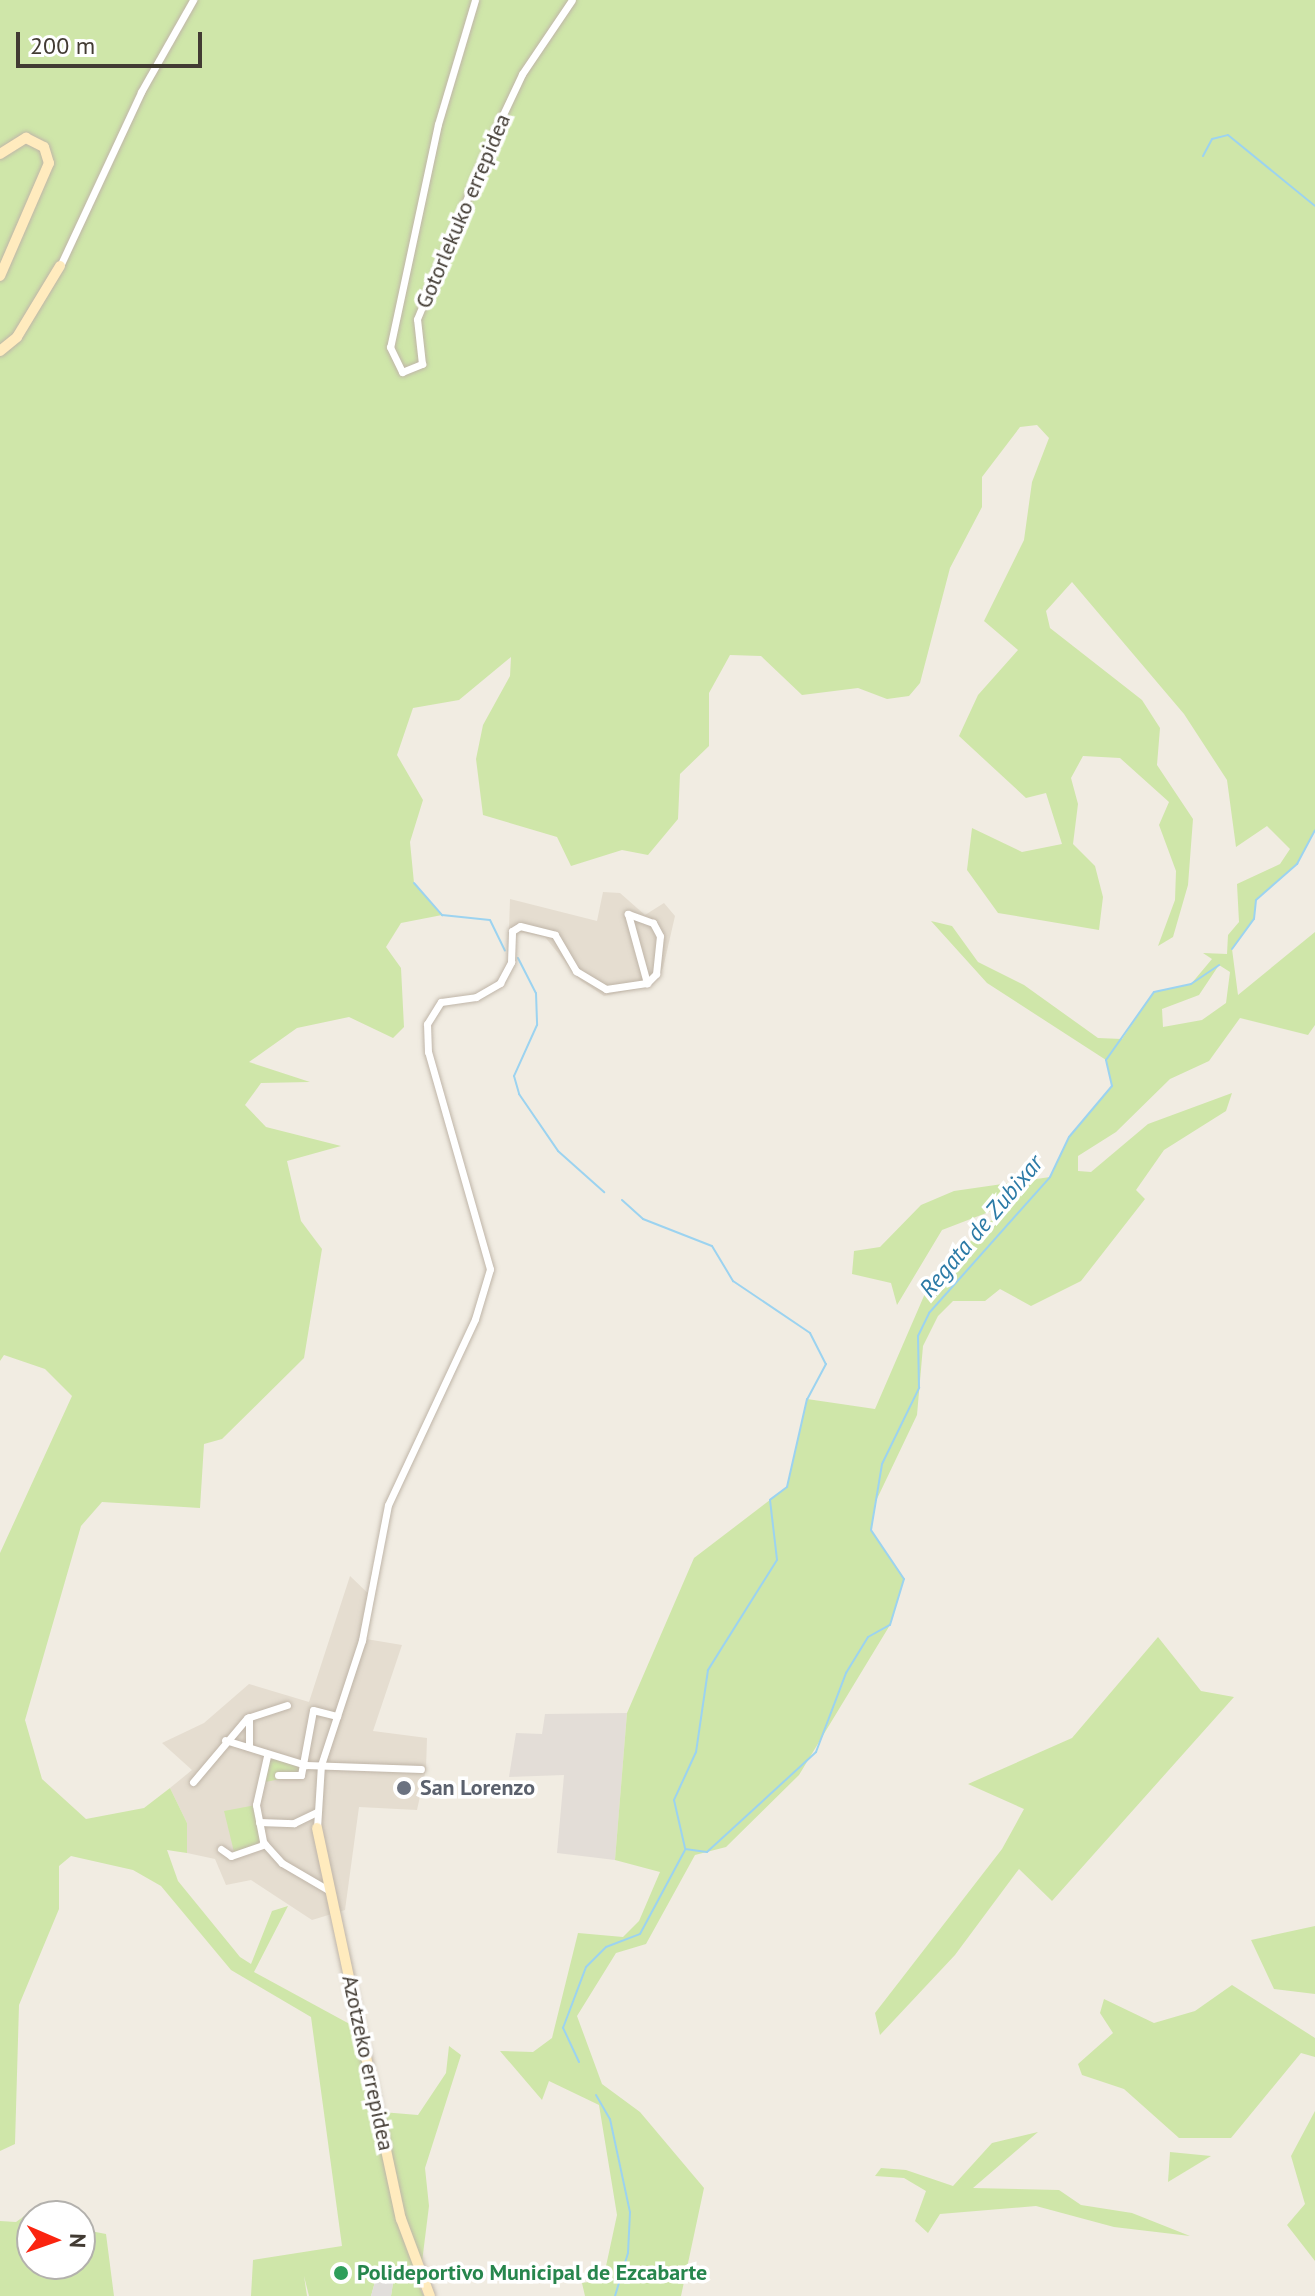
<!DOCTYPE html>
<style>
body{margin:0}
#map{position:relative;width:1315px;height:2296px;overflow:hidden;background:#f1ece2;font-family:"PT Sans",sans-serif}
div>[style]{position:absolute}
.residential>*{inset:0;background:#e5ddd0}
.industrial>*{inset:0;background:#e3ddd7}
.green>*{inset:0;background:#cfe6a9}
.parking>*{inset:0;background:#e1dedb}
.stream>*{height:2px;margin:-1px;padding:0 1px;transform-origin:1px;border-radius:1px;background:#9cd3f0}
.roads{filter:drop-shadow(0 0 2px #bfb5a8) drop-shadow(0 0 2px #bfb5a8)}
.street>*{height:7px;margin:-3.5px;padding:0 3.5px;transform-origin:3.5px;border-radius:3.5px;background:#fff}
.secondary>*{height:10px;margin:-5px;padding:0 5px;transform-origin:5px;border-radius:5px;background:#ffebbe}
.dots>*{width:22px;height:22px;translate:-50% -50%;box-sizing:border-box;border:4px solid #fff;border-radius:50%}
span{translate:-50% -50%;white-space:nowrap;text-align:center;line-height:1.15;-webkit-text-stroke:7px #fff;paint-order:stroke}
.street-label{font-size:22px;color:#423b33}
.worship-label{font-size:22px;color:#5b616d;font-weight:700}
.left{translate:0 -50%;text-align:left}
.leisure-label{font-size:22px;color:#27864d;font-weight:700}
.water-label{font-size:24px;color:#2b7aa6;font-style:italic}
.north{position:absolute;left:16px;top:2200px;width:80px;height:80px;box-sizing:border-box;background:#fff;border:2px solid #b3b1ad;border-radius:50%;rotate:92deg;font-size:22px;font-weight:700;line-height:32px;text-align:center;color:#423b33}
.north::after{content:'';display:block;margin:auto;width:28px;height:36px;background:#fb240f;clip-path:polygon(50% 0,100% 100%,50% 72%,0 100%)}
.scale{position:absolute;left:16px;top:32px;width:186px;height:36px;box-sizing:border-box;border:4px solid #423b33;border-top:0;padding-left:10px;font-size:24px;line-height:28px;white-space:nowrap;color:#423b33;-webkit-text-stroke:6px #fff;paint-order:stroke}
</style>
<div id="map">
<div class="residential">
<div style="clip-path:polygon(603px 892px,620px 893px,645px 915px,664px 903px,675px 916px,663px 968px,651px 986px,604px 996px,580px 980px,545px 937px,509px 930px,510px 899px,597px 921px)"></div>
<div style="clip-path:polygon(350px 1576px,374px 1599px,366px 1639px,402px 1645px,373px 1731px,427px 1738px,426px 1769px,417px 1810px,359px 1807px,345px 1910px,312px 1920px,251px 1880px,226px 1885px,215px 1859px,187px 1853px,187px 1823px,170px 1788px,192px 1770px,162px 1743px,204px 1723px,249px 1684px,309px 1702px)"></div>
</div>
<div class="industrial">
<div style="clip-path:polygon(627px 1713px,615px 1860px,557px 1853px,564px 1775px,509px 1777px,516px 1733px,542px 1734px,545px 1714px)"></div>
</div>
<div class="green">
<div style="clip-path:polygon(evenodd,0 0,1315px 0,1315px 830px,1297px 864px,1256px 900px,1254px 919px,1232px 949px,1238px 995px,1315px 932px,1315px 1025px,1308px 1035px,1240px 1018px,1209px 1061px,1170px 1079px,1116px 1132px,1078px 1156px,1078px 1171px,1091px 1172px,1148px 1124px,1232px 1093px,1226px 1111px,1164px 1150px,1136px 1190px,1145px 1199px,1081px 1281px,1031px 1306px,1000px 1289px,985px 1301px,953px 1301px,938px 1316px,923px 1346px,917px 1415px,875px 1503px,871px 1530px,904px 1579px,890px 1625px,799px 1775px,726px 1847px,695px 1855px,646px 1944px,616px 1953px,577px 2016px,602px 2084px,640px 2112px,704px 2188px,681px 2296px,585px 2296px,582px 2283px,603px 2280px,617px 2215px,599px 2105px,549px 2081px,542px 2100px,500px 2051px,533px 2052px,552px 2038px,578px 1933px,623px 1937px,639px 1921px,660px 1872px,615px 1860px,627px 1713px,694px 1558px,787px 1487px,807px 1399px,875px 1409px,930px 1282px,1007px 1205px,942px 1230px,897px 1305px,891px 1283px,852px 1274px,854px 1251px,880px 1247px,921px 1205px,954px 1191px,1050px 1177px,1069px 1137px,1112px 1086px,1106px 1060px,987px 983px,931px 921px,952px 926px,978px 962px,1024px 985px,1098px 1038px,1122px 1039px,1154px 992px,1191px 984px,1212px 959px,1203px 953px,1227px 954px,1228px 935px,1239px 922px,1237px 884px,1280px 864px,1290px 849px,1267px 826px,1236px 847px,1227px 780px,1184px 714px,1072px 582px,1046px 611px,1050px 628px,1142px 700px,1160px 728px,1157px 765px,1193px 819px,1188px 885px,1173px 937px,1158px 946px,1175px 900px,1176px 871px,1159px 825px,1169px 802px,1120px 758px,1083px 756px,1071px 778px,1078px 804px,1073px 844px,1095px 866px,1103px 897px,1099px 930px,998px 913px,967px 870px,972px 828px,1022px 852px,1062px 844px,1046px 793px,1026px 798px,959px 736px,978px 695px,1018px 650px,984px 621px,1024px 540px,1032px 482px,1049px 438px,1037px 425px,1020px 427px,982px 477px,982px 507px,950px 568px,920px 683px,909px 696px,887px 699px,858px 688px,802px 695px,761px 656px,730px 655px,709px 693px,709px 746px,680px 774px,678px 819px,648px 855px,622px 850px,571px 866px,557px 837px,483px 815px,476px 759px,483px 725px,510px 676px,511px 657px,459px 700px,413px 708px,397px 755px,423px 800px,410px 842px,414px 883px,442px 915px,401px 923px,386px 947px,401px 968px,404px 1027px,393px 1038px,349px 1017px,297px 1028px,249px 1062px,310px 1082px,261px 1083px,245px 1105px,266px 1127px,341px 1146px,287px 1161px,301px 1221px,322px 1249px,304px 1358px,222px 1439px,204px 1444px,200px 1508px,102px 1502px,81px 1526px,25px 1720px,42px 1779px,86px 1819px,144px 1808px,170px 1788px,187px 1823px,187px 1853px,167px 1850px,178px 1881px,240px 1957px,251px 1964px,272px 1911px,288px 1906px,254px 1972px,357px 2028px,382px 2112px,418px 2115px,446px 2073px,449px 2046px,461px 2055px,425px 2168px,429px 2206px,419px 2286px,424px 2296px,391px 2296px,395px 2270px,380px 2264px,371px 2296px,309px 2296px,304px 2276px,307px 2296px,251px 2296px,253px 2260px,342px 2246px,311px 2017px,231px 1970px,161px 1886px,133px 1870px,71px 1856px,59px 1866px,59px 1909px,19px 2005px,15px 2144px,0 2151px,0 1553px,72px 1396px,45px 1369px,4px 1355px,0 1361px,0 0,1219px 965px,1230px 972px,1226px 1003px,1202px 1020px,1163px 1027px,1162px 1009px,1199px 995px,1219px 965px)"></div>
<div style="clip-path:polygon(1158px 1637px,1201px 1691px,1234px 1697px,1052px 1901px,1019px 1869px,955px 1955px,880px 2035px,875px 2013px,1002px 1849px,1024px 1809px,968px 1784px,1072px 1738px)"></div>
<div style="clip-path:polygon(267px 1756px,306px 1765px,301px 1775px,260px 1783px)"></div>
<div style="clip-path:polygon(256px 1805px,263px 1842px,234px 1852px,224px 1811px)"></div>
<div style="clip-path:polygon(1315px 1926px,1315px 1994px,1274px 1989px,1251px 1940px)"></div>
<div style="clip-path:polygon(1232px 1985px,1315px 2038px,1315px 2057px,1301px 2053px,1231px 2138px,1179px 2138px,1124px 2089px,1082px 2075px,1078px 2064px,1113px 2033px,1100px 2013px,1104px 1999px,1154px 2023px,1195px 2011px)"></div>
<div style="clip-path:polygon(1315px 2111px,1315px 2261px,1287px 2225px,1305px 2204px,1291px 2156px)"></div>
<div style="clip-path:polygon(1038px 2132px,973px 2188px,1059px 2190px,1081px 2205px,1132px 2213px,1190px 2236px,1114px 2227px,1036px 2206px,940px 2214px,928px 2233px,915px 2221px,926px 2191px,904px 2178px,875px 2176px,881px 2168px,906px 2170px,953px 2186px,992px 2143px)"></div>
<div style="clip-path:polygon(1170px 2152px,1211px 2156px,1168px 2182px)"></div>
<div style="clip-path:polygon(38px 2206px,52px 2216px,32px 2216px,32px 2264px,80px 2264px,80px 2229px,106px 2234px,114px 2296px,0 2296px,0 2221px,16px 2222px)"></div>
</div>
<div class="parking">
<div style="clip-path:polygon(381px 2261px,395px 2270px,391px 2296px,371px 2296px)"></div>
</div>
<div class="stream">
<div style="left:1203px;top:156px;width:19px;rotate:-62deg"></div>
<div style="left:1212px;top:139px;width:16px;rotate:-14deg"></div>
<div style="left:1228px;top:135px;width:112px;rotate:39.2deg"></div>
<div style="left:414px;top:883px;width:43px;rotate:48.8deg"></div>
<div style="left:442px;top:915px;width:48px;rotate:5.9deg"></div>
<div style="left:490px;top:920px;width:34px;rotate:64deg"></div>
<div style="left:1232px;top:949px;width:37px;rotate:-54deg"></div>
<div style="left:1254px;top:919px;width:19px;rotate:-84deg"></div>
<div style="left:1256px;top:900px;width:55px;rotate:-41.3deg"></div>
<div style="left:1297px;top:864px;width:38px;rotate:-62deg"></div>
<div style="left:518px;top:958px;width:39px;rotate:63deg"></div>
<div style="left:536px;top:993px;width:32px;rotate:88deg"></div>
<div style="left:537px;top:1025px;width:56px;rotate:114.3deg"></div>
<div style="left:514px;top:1076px;width:19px;rotate:74deg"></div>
<div style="left:519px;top:1094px;width:69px;rotate:55.6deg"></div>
<div style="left:558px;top:1151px;width:62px;rotate:41.7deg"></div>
<div style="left:622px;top:1200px;width:28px;rotate:42deg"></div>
<div style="left:643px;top:1219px;width:74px;rotate:21.4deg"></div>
<div style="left:712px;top:1246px;width:41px;rotate:59deg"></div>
<div style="left:733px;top:1281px;width:93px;rotate:34deg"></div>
<div style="left:810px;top:1333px;width:35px;rotate:63deg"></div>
<div style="left:826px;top:1364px;width:40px;rotate:118deg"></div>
<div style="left:807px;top:1399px;width:90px;rotate:102.8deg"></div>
<div style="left:787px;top:1487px;width:21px;rotate:143deg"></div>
<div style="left:770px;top:1500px;width:60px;rotate:83.3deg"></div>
<div style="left:777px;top:1560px;width:130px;rotate:122.1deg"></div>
<div style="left:708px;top:1670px;width:83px;rotate:98.3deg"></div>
<div style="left:696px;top:1752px;width:53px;rotate:114.6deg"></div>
<div style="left:674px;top:1800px;width:49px;rotate:77.1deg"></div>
<div style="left:685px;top:1849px;width:22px;rotate:8deg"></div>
<div style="left:707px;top:1852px;width:148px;rotate:-42.5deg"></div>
<div style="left:816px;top:1752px;width:85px;rotate:-69.2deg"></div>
<div style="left:846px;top:1673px;width:42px;rotate:-58.6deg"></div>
<div style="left:868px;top:1637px;width:25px;rotate:-29deg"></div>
<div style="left:890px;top:1625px;width:48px;rotate:-73.1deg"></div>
<div style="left:904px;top:1579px;width:59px;rotate:-124deg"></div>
<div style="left:871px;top:1530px;width:67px;rotate:-80.5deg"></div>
<div style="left:882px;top:1464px;width:85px;rotate:-64deg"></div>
<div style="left:919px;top:1388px;width:52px;rotate:-91.1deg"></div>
<div style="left:918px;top:1336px;width:25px;rotate:-64deg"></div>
<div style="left:929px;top:1313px;width:182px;rotate:-48.3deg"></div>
<div style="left:1050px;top:1177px;width:44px;rotate:-64.6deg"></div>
<div style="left:1069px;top:1137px;width:67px;rotate:-49.9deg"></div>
<div style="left:1112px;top:1086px;width:27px;rotate:-103deg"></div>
<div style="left:1106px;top:1060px;width:83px;rotate:-54.8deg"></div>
<div style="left:1154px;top:992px;width:38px;rotate:-12deg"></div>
<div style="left:1191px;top:984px;width:34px;rotate:-34deg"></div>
<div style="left:579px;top:2062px;width:38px;rotate:-115deg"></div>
<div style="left:563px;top:2028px;width:65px;rotate:-69.3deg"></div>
<div style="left:586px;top:1967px;width:28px;rotate:-45deg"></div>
<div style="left:606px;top:1947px;width:36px;rotate:-21deg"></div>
<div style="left:640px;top:1934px;width:95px;rotate:-61.8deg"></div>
<div style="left:596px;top:2095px;width:28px;rotate:60deg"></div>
<div style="left:610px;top:2119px;width:95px;rotate:77.9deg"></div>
<div style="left:630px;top:2212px;width:41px;rotate:92.8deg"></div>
<div style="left:628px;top:2253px;width:45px;rotate:106.8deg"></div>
</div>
<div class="roads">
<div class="street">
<div style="left:475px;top:0;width:129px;rotate:106.6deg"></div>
<div style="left:438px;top:124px;width:228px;rotate:102.1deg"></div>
<div style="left:390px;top:347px;width:28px;rotate:64deg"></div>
<div style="left:402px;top:372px;width:22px;rotate:-22deg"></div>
<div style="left:422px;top:364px;width:45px;rotate:-96.3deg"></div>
<div style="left:417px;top:319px;width:194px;rotate:-67.5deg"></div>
<div style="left:491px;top:140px;width:73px;rotate:-64.8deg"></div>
<div style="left:522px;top:74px;width:89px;rotate:-56deg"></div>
<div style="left:60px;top:266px;width:192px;rotate:-65deg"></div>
<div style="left:141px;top:92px;width:106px;rotate:-60.5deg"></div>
<div style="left:628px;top:914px;width:72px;rotate:74.6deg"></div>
<div style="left:249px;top:1717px;width:30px;rotate:90deg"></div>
<div style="left:225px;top:1740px;width:85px;rotate:17.2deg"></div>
<div style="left:306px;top:1765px;width:115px;rotate:2deg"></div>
<div style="left:267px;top:1756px;width:50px;rotate:102.7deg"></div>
<div style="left:256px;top:1805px;width:38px;rotate:79deg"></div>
<div style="left:263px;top:1842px;width:28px;rotate:48deg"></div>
<div style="left:282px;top:1863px;width:56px;rotate:30.3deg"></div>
<div style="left:278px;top:1775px;width:23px"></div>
<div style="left:301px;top:1775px;width:66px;rotate:-79.5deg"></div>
<div style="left:313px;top:1710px;width:25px;rotate:14deg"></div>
<div style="left:193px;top:1782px;width:84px;rotate:-49.8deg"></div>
<div style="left:247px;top:1718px;width:42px;rotate:-18deg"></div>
<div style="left:259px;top:1822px;width:35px;rotate:2deg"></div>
<div style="left:294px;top:1823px;width:25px;rotate:-26deg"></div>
<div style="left:317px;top:1828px;width:63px;rotate:-86.4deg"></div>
<div style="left:321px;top:1765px;width:132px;rotate:-71.8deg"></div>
<div style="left:362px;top:1640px;width:137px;rotate:-79.1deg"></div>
<div style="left:388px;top:1505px;width:205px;rotate:-64.9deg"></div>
<div style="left:475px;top:1319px;width:52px;rotate:-73.3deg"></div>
<div style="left:490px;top:1269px;width:226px;rotate:-105.9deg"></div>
<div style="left:428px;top:1052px;width:28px;rotate:-92deg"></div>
<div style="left:427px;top:1024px;width:26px;rotate:-58deg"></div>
<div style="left:441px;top:1002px;width:35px;rotate:-8deg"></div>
<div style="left:476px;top:997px;width:28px;rotate:-30deg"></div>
<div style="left:500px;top:983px;width:24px;rotate:-62deg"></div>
<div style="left:511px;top:962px;width:31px;rotate:-88deg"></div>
<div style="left:512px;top:931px;width:9px;rotate:-32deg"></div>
<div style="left:520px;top:926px;width:36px;rotate:14deg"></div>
<div style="left:555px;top:935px;width:42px;rotate:59.7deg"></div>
<div style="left:576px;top:971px;width:35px;rotate:31deg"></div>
<div style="left:606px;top:989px;width:41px;rotate:-8.3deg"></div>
<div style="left:647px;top:983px;width:13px;rotate:-45deg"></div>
<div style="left:656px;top:974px;width:38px;rotate:-84deg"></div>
<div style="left:660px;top:936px;width:15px;rotate:-118deg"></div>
<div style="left:653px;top:923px;width:27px;rotate:-160deg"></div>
<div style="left:221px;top:1849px;width:12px;rotate:35deg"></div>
<div style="left:231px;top:1856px;width:36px;rotate:-19deg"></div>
</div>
<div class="secondary">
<div style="left:0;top:154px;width:31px;rotate:-32deg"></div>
<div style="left:26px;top:138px;width:20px;rotate:27deg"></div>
<div style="left:44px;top:147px;width:17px;rotate:73deg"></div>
<div style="left:49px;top:163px;width:123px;rotate:113.4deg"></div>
<div style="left:0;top:351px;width:22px;rotate:-39deg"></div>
<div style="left:17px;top:337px;width:83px;rotate:-58.8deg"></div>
<div style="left:317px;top:1828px;width:400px;rotate:77.9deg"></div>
<div style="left:401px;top:2219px;width:82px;rotate:69.4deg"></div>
</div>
</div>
<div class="dots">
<div style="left:404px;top:1788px;background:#6b7280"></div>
<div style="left:341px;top:2273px;background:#2e9e5b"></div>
</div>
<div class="street-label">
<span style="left:463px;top:211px;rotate:-67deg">Gotorlekuko errepidea</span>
<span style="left:368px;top:2063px;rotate:78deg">Azotzeko errepidea</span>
</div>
<div class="worship-label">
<span class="left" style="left:420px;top:1788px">San Lorenzo</span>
</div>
<div class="leisure-label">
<span class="left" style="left:357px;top:2273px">Polideportivo Municipal de Ezcabarte</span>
</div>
<div class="water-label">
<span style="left:981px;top:1226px;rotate:-50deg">Regata de Zubixar</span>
</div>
<div class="north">N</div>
<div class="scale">200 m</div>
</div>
